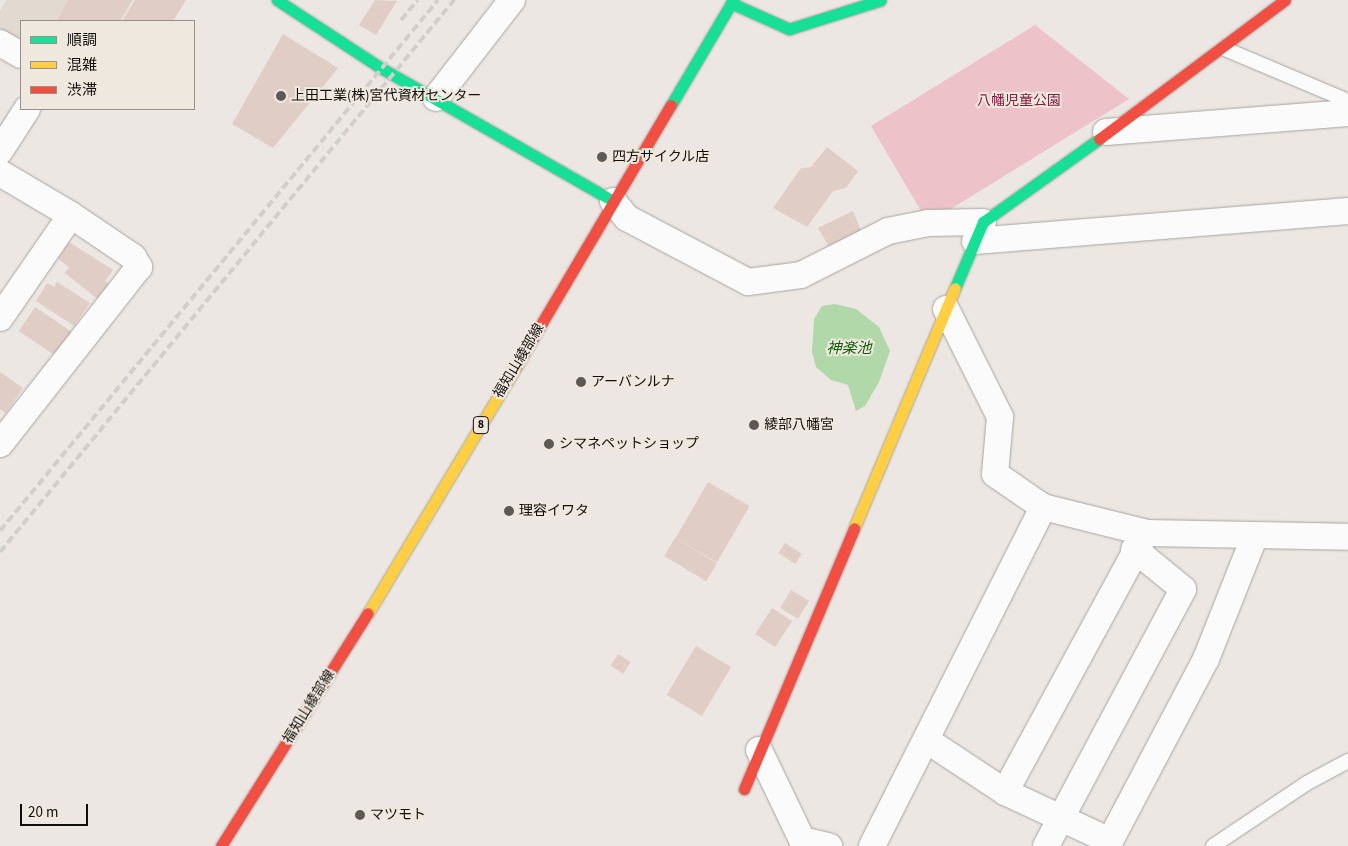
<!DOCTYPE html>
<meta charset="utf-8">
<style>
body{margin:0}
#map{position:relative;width:1348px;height:846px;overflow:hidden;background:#ece7e2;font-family:"Source Sans 3","Noto Sans JP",sans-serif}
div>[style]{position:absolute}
.built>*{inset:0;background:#e2dad0}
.green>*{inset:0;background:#edc2c8}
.water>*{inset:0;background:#b1d8a9}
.building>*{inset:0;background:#e0cec6;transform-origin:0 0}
.roads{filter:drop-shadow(0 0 1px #a8a4a1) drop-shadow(0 0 1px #a8a4a1)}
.lane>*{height:14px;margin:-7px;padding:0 7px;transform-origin:7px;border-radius:7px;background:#fcfbfb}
.street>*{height:26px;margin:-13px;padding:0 13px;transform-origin:13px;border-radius:13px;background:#fcfbfb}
.fast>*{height:11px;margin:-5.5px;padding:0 5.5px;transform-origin:5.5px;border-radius:5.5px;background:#16e098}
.slow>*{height:11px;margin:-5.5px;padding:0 5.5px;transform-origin:5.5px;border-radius:5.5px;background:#ffcf43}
.jam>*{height:11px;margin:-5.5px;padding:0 5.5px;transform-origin:5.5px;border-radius:5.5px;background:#f24e42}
.rail>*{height:4px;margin-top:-2px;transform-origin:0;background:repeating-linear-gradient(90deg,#d1cfce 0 8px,transparent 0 12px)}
.dots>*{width:14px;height:14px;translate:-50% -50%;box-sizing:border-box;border:2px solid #efe8df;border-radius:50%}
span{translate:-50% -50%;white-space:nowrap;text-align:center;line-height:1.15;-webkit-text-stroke:4px #efe8df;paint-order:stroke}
.shield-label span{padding:1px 4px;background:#efe8df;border:1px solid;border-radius:4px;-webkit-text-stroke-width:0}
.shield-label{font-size:12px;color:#100e0b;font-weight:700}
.poi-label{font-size:14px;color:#100e0b}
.left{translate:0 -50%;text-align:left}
.park-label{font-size:14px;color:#821c3f}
.street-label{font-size:14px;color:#100e0b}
.water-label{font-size:15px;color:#106008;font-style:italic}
.legend{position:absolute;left:20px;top:20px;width:175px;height:90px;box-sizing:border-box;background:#efe8df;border:1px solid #96918a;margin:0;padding:6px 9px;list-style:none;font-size:15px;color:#100e0b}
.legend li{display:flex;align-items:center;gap:10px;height:25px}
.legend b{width:25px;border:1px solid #96918a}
.scale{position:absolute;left:20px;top:804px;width:68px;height:22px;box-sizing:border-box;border:2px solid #100e0b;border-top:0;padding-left:6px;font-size:15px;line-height:18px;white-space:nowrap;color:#100e0b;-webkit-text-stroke:4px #efe8df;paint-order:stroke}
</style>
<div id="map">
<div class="built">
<div style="clip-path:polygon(6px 0,133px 0,121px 21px,21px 21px,21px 44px,0 33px,0 11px)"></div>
</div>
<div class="green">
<div style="clip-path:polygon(1035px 25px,1129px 99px,928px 223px,871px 126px)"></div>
</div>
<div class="water">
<div style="clip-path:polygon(835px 304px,856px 309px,879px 327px,890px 351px,879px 382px,865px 406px,856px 411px,848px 385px,831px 380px,816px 367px,812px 352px,814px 319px,822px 306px)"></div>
</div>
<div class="building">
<div style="clip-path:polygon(68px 0,132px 0,119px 21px,57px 21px)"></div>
<div style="clip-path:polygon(135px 0,186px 0,173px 21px,122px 21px)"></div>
<div style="clip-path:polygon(375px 0,397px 1px,376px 35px,359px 25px)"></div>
<div style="clip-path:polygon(283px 34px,338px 68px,273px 148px,232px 124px)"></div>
<div style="clip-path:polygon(827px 147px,858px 171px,846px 188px,833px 191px,807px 227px,773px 208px,801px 168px,811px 167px)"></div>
<div style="clip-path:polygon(853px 211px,862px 233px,829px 247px,818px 228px)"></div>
<div style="clip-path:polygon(69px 242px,113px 270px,105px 281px,111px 285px,100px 301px,65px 273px,69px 267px,58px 259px)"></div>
<div style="clip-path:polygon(57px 282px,90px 303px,74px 326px,36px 301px,47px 283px,54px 287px)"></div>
<div style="left:35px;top:307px;width:50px;height:29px;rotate:34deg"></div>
<div style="clip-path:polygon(0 372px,23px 388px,6px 413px,0 409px)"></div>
<div style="left:708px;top:482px;width:48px;height:65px;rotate:30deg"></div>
<div style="left:675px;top:538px;width:49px;height:21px;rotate:31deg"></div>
<div style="left:785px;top:543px;width:20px;height:12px;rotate:33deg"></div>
<div style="left:791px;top:590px;width:21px;height:21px;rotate:31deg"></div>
<div style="left:772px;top:608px;width:24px;height:31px;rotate:33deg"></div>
<div style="left:696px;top:646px;width:41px;height:57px;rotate:31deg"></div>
<div style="left:618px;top:654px;width:15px;height:14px;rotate:32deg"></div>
</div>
<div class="roads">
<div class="lane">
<div style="left:1225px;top:49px;width:134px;rotate:22.9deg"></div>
<div style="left:1213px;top:846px;width:113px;rotate:-33.8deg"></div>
<div style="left:1307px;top:783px;width:47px;rotate:-28.2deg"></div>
</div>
<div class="street">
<div style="left:0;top:43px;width:24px;rotate:30deg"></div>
<div style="left:436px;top:98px;width:124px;rotate:-52.2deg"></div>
<div style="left:1106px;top:132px;width:243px;rotate:-4.5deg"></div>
<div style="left:0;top:151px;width:50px;rotate:-57.3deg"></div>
<div style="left:0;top:173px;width:82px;rotate:30.6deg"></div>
<div style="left:71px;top:215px;width:75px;rotate:34.1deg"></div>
<div style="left:133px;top:257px;width:12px;rotate:59deg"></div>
<div style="left:139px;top:267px;width:225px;rotate:128.1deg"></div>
<div style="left:613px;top:201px;width:22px;rotate:51deg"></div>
<div style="left:627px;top:218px;width:137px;rotate:27.9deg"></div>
<div style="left:748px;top:282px;width:53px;rotate:-7.5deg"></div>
<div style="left:801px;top:275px;width:97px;rotate:-26.8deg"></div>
<div style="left:888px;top:231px;width:41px;rotate:-11.3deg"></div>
<div style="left:928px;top:223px;width:55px;rotate:-1deg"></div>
<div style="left:975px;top:241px;width:374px;rotate:-4.6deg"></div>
<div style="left:946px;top:309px;width:121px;rotate:63.4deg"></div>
<div style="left:1000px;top:417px;width:57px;rotate:95deg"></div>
<div style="left:995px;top:474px;width:58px;rotate:34.5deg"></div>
<div style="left:1043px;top:507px;width:107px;rotate:14deg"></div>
<div style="left:1147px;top:533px;width:201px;rotate:1.1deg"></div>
<div style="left:0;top:318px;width:125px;rotate:-55.4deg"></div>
<div style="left:928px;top:741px;width:92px;rotate:33.5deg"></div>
<div style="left:1005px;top:792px;width:116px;rotate:25deg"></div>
<div style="left:1110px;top:841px;width:206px;rotate:-62.2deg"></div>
<div style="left:1206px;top:659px;width:133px;rotate:-68.4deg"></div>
<div style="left:759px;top:750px;width:106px;rotate:64.4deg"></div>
<div style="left:1005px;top:792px;width:291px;rotate:-61.5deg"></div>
<div style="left:802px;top:840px;width:28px;rotate:13deg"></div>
<div style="left:872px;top:846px;width:380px;rotate:-63.2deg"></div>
<div style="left:1046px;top:846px;width:291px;rotate:-61.9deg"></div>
<div style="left:1183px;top:589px;width:63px;rotate:-140.8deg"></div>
</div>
<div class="fast">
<div style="left:277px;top:0;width:124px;rotate:33.2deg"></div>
<div style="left:381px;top:68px;width:267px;rotate:29.8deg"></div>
<div style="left:731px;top:3px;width:64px;rotate:24.1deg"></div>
<div style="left:789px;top:29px;width:96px;rotate:-17.5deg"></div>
<div style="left:671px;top:105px;width:122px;rotate:-59.4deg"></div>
<div style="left:955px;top:288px;width:72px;rotate:-67deg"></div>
<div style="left:983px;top:222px;width:143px;rotate:-35.6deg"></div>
</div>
<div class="slow">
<div style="left:854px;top:528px;width:260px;rotate:-67.2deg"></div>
<div style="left:368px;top:613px;width:289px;rotate:-59deg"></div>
</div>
<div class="jam">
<div style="left:1099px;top:139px;width:232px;rotate:-36.8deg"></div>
<div style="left:517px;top:365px;width:302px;rotate:-59.4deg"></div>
<div style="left:744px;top:789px;width:283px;rotate:-67.1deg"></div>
<div style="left:221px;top:846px;width:275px;rotate:-57.8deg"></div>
</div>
</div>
<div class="rail">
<div style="left:401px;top:20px;width:26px;rotate:-50deg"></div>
<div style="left:0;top:531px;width:688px;rotate:-50.48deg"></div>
<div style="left:0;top:552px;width:715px;rotate:-50.56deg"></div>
</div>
<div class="dots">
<div style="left:281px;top:96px;background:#5d5a56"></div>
<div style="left:602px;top:157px;background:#5d5a56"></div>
<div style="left:581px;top:382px;background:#5d5a56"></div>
<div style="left:754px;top:425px;background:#5d5a56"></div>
<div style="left:549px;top:444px;background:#5d5a56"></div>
<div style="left:509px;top:511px;background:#5d5a56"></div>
<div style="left:360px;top:815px;background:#5d5a56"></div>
</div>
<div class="shield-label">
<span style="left:481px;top:425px">8</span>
</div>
<div class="poi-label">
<span class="left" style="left:291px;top:96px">上田工業(株)宮代資材センター</span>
<span class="left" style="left:612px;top:157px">四方サイクル店</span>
<span class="left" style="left:591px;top:382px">アーバンルナ</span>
<span class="left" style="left:764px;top:425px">綾部八幡宮</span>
<span class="left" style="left:559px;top:444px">シマネペットショップ</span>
<span class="left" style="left:519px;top:511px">理容イワタ</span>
<span class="left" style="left:370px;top:815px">マツモト</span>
</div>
<div class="park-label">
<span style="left:1019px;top:101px">八幡児童公園</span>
</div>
<div class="street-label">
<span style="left:519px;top:361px;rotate:-59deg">福知山綾部線</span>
<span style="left:309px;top:707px;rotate:-58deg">福知山綾部線</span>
</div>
<div class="water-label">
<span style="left:849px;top:349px">神楽池</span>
</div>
<ul class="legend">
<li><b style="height:6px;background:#16e098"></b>順調</li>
<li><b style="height:6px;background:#ffcf43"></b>混雑</li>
<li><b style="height:6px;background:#f24e42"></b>渋滞</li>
</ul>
<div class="scale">20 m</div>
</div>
